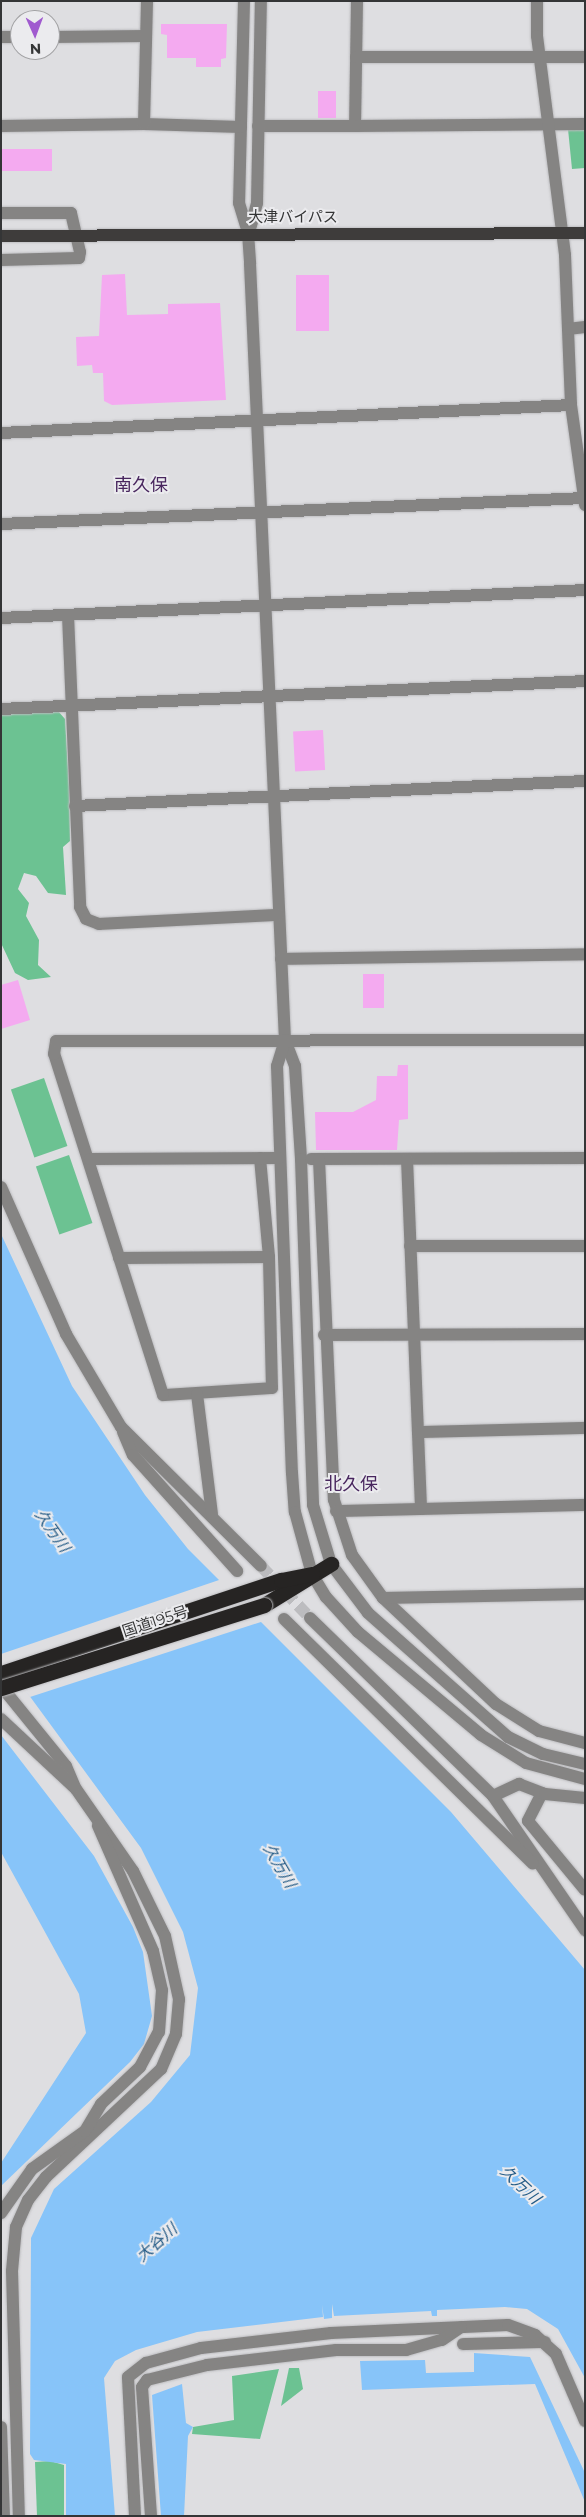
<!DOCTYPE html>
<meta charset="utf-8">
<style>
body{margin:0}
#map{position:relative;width:586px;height:2517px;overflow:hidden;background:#dedee1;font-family:Montserrat,"Noto Sans JP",sans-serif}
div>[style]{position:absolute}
.green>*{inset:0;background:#6cc292;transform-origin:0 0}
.water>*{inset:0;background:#87c4f9}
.pier>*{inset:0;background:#dedee1}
.building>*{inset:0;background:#f4aaf0;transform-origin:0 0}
.minor-tunnel>*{height:12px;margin-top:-6px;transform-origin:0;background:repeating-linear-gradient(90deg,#bcbcbf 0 12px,transparent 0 18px)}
.roads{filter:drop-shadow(0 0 1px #bcbcbf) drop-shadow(0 0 1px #bcbcbf)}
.minor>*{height:12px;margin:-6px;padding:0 6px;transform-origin:6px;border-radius:6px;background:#858483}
.major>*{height:12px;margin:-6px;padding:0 6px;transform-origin:6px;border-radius:6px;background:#3e3c3b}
.highway>*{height:15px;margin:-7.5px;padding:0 7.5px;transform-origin:7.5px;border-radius:7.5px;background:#262423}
.bridges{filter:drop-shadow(0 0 1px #bcbcbf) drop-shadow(0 0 1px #bcbcbf)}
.highway-bridge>*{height:15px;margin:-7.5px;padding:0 7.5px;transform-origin:7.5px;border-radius:7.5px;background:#262423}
span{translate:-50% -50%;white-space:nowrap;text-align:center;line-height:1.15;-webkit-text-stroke:4px #ebebee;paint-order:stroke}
.street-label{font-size:15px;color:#343536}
.water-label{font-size:16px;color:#255c87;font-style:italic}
.quarter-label{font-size:18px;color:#48265e}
.frame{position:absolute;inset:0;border:2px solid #343536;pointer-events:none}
.north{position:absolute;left:10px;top:10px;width:50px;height:50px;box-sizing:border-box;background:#ebebee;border:1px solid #a2a2a4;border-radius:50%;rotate:178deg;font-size:14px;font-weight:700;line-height:20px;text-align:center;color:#343536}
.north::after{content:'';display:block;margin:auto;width:18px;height:22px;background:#a05acf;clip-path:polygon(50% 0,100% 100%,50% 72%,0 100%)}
</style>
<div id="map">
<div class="green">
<div style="clip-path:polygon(568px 129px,585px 129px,585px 168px,572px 169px)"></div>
<div style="clip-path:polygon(58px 711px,65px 719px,69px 786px,70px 841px,63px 847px,66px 895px,48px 893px,36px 876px,24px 873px,18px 889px,29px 903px,26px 916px,39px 940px,38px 965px,51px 977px,28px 980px,15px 973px,1px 943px,1px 715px)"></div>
<div style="left:44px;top:1078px;width:72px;height:35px;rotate:71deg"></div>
<div style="left:69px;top:1155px;width:72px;height:35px;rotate:71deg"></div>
<div style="clip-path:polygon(289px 2368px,299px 2368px,303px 2389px,281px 2406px)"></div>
<div style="clip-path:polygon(279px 2369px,260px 2439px,192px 2434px,193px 2427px,234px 2420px,232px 2376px)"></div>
<div style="clip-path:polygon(50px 2461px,64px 2465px,64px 2516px,37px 2516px,35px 2462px)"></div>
</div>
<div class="water">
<div style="clip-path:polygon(1px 1234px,72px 1386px,145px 1495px,188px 1549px,451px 1812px,585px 1970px,585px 2378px,558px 2329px,527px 2309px,505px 2307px,437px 2310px,437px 2316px,432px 2316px,431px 2311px,334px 2316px,332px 2304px,332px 2318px,324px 2319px,322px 2305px,323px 2317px,197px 2332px,136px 2350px,115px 2361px,104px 2378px,115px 2516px,66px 2516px,66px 2464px,34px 2460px,30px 2454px,31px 2238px,54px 2189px,151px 2102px,190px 2055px,198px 1988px,183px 1932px,141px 1848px,1px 1657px)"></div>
<div style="clip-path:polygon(1px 1735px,94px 1856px,133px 1927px,143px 1952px,152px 2016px,144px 2044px,130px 2062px,1px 2186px,1px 2163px,86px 2033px,79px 1994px,1px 1852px)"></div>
<div style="clip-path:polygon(474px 2353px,530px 2357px,585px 2473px,585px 2502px,535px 2384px,362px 2390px,360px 2361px,425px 2360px,426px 2373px,474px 2372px)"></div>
<div style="clip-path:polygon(182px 2384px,186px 2423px,193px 2427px,188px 2436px,184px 2516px,161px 2516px,152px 2395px)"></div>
</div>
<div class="pier">
<div style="clip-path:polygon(222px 1579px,264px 1621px,30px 1697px,1px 1661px,1px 1654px)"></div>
</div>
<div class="building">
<div style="clip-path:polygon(161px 24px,227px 24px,226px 58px,221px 59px,221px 67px,196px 67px,196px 58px,167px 58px,167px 35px,161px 34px)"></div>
<div style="left:318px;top:91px;width:18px;height:27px"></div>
<div style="left:1px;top:149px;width:51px;height:22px"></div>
<div style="clip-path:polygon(125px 274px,127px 315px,168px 314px,168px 304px,220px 303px,226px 400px,112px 405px,104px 401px,103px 373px,93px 373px,92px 365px,77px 366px,76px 337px,99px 336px,102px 275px)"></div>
<div style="left:296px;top:275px;width:33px;height:56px"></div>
<div style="left:323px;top:730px;width:40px;height:30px;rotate:87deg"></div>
<div style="left:363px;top:974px;width:21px;height:34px"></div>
<div style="clip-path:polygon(18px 980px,30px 1020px,1px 1029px,1px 985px)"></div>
<div style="clip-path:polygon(398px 1065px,408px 1065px,408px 1119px,399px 1120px,397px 1150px,316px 1150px,315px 1112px,353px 1112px,376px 1100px,377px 1076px,397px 1076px)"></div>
</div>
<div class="minor-tunnel">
<div style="left:261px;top:1566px;width:71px;rotate:46.7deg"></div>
</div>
<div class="roads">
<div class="minor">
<div style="left:244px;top:1px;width:202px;rotate:91.4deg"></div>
<div style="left:239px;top:203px;width:31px;rotate:73deg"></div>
<div style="left:248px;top:233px;width:31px;rotate:86deg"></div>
<div style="left:250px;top:264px;width:777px;rotate:87.42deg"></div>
<div style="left:285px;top:1040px;width:28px;rotate:69deg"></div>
<div style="left:295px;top:1066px;width:93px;rotate:86.3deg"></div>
<div style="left:301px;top:1159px;width:346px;rotate:88deg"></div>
<div style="left:313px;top:1505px;width:62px;rotate:73deg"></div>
<div style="left:331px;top:1564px;width:61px;rotate:52.9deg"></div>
<div style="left:368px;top:1613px;width:187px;rotate:41.5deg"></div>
<div style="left:508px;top:1737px;width:39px;rotate:26deg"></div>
<div style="left:543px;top:1754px;width:43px;rotate:13.4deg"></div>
<div style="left:357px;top:1px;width:125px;rotate:90.9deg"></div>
<div style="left:355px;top:126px;width:230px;rotate:-0.5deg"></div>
<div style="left:537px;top:1px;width:35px;rotate:90deg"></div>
<div style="left:537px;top:36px;width:221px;rotate:82.7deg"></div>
<div style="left:565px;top:255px;width:150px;rotate:87.7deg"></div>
<div style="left:571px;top:405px;width:101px;rotate:82deg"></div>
<div style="left:1px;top:37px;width:19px"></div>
<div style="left:50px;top:37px;width:96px;rotate:-0.6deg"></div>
<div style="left:356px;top:57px;width:229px"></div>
<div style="left:144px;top:124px;width:97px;rotate:1.8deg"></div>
<div style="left:1px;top:126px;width:143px;rotate:-0.8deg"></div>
<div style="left:144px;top:124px;width:123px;rotate:-88.6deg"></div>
<div style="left:258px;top:126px;width:97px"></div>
<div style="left:1px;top:213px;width:70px"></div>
<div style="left:71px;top:213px;width:40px;rotate:77deg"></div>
<div style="left:80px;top:252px;width:6px;rotate:99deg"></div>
<div style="left:79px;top:258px;width:78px;rotate:178.5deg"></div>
<div style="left:249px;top:233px;width:31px;rotate:-75deg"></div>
<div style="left:257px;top:203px;width:202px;rotate:-88.9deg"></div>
<div style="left:568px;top:329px;width:17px;rotate:-7deg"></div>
<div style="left:1px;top:433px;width:571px;rotate:-2.81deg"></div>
<div style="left:1px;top:524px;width:584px;rotate:-2.55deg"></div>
<div style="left:68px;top:615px;width:292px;rotate:87.6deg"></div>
<div style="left:80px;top:907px;width:13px;rotate:63deg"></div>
<div style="left:86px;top:919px;width:14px;rotate:21deg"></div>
<div style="left:99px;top:924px;width:180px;rotate:-2.9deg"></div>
<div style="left:1px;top:618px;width:585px;rotate:-2.74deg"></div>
<div style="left:1px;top:709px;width:585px;rotate:-2.74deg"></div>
<div style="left:75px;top:806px;width:511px;rotate:-2.81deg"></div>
<div style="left:281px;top:959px;width:304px;rotate:-0.9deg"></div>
<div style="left:285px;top:1040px;width:27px;rotate:107deg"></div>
<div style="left:277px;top:1066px;width:407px;rotate:87.9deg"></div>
<div style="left:292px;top:1473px;width:39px;rotate:86deg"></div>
<div style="left:295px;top:1512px;width:64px;rotate:74.7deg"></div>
<div style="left:312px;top:1574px;width:27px;rotate:59deg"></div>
<div style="left:326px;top:1597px;width:47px;rotate:47.6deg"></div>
<div style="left:358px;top:1632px;width:160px;rotate:39.9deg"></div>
<div style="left:481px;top:1735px;width:53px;rotate:31.9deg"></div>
<div style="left:526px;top:1763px;width:61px;rotate:15.2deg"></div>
<div style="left:260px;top:1158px;width:99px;rotate:84.8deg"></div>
<div style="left:269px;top:1257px;width:131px;rotate:88.7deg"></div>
<div style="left:272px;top:1388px;width:109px;rotate:176.3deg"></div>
<div style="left:163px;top:1395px;width:358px;rotate:-107.7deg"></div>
<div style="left:54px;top:1054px;width:13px;rotate:-81deg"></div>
<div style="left:56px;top:1041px;width:529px;rotate:-0.11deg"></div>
<div style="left:90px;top:1159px;width:189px;rotate:-0.3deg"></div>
<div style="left:311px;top:1159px;width:274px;rotate:-0.2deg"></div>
<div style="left:319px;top:1159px;width:341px;rotate:87.5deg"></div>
<div style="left:334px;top:1500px;width:58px;rotate:71.9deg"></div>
<div style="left:352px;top:1555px;width:53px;rotate:54.2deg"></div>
<div style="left:383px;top:1598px;width:155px;rotate:43.2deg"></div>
<div style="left:496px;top:1704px;width:51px;rotate:32.1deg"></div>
<div style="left:539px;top:1731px;width:48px;rotate:14.6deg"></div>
<div style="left:407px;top:1159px;width:350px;rotate:87.7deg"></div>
<div style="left:1px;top:1187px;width:161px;rotate:66.1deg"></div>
<div style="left:66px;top:1334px;width:108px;rotate:59.4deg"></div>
<div style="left:121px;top:1427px;width:197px;rotate:44.8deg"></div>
<div style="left:410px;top:1246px;width:175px"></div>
<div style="left:119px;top:1258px;width:150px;rotate:-0.4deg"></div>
<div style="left:324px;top:1335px;width:261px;rotate:-0.2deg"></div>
<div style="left:197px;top:1394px;width:121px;rotate:82.9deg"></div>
<div style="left:123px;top:1432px;width:25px;rotate:67deg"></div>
<div style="left:133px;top:1455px;width:156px;rotate:48.1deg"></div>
<div style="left:418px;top:1432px;width:167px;rotate:-1.4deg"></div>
<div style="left:336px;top:1511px;width:249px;rotate:-1.4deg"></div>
<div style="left:383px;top:1598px;width:202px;rotate:-1.1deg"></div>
<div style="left:310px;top:1618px;width:255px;rotate:44.2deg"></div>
<div style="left:493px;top:1796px;width:163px;rotate:55.5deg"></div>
<div style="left:284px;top:1619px;width:349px;rotate:44.5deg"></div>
<div style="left:1px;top:1686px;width:103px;rotate:50.9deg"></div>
<div style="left:66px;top:1766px;width:25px;rotate:67deg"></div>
<div style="left:76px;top:1789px;width:100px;rotate:55.2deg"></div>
<div style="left:133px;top:1871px;width:72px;rotate:63.8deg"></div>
<div style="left:165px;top:1936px;width:65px;rotate:77.5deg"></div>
<div style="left:179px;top:1999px;width:35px;rotate:95deg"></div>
<div style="left:176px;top:2034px;width:38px;rotate:113deg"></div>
<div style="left:161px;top:2069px;width:158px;rotate:136.8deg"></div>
<div style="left:46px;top:2177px;width:29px;rotate:128deg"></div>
<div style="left:28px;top:2200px;width:30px;rotate:114deg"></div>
<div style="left:16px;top:2227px;width:44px;rotate:95.2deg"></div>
<div style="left:12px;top:2271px;width:245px;rotate:88.4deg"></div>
<div style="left:1px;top:1719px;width:100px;rotate:43deg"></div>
<div style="left:542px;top:1793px;width:31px;rotate:117deg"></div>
<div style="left:528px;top:1821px;width:89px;rotate:50.4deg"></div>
<div style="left:493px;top:1796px;width:29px;rotate:-25deg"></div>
<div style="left:519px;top:1784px;width:28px;rotate:21deg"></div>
<div style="left:545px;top:1794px;width:40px;rotate:5.7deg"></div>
<div style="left:1px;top:2213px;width:54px;rotate:-54.8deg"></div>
<div style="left:32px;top:2169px;width:65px;rotate:-35.6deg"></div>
<div style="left:85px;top:2131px;width:31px;rotate:-59deg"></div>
<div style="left:101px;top:2104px;width:54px;rotate:-43.5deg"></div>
<div style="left:140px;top:2067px;width:40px;rotate:-62deg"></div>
<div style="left:159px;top:2032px;width:42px;rotate:-85.9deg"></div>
<div style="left:162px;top:1990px;width:40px;rotate:-103deg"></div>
<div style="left:153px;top:1951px;width:137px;rotate:-113.7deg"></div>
<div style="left:463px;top:2344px;width:82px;rotate:-1.4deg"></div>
<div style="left:1px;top:2427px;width:89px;rotate:88.1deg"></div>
<div style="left:135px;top:2516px;width:139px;rotate:-92.9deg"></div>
<div style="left:128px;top:2377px;width:23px;rotate:-38deg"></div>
<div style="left:146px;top:2363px;width:57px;rotate:-15.3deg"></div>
<div style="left:201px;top:2348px;width:131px;rotate:-6.6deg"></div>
<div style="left:331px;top:2333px;width:177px;rotate:-2.6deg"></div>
<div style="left:508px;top:2325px;width:29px;rotate:20deg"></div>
<div style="left:535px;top:2335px;width:28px;rotate:42deg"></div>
<div style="left:556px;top:2354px;width:73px;rotate:66.6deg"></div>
<div style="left:151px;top:2516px;width:129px;rotate:-94deg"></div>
<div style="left:142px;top:2387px;width:9px;rotate:-54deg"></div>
<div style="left:147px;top:2380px;width:62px;rotate:-14deg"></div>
<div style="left:207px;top:2365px;width:130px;rotate:-6.6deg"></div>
<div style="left:336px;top:2350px;width:70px"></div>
<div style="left:406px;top:2350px;width:37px;rotate:-16deg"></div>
<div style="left:442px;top:2340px;width:23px;rotate:-34deg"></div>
</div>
<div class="major">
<div style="left:1px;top:236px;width:584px;rotate:-0.29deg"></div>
</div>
<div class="highway">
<div style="left:264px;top:1605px;width:79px;rotate:-31.5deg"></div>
<div style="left:1px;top:1673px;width:295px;rotate:-18.4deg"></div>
<div style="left:281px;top:1580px;width:32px;rotate:-11deg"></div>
</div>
</div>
<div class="bridges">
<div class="highway-bridge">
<div style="left:1px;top:1688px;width:276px;rotate:-17.5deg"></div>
</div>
</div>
<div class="street-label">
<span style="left:293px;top:217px">大津バイパス</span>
<span style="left:155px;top:1621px;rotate:-18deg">国道195号</span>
</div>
<div class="water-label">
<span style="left:52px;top:1531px;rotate:55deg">久万川</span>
<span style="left:279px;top:1866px;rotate:60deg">久万川</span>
<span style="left:520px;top:2185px;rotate:43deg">久万川</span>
<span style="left:157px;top:2243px;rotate:-41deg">大谷川</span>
</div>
<div class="quarter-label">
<span style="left:141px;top:485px">南久保</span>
<span style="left:351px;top:1484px">北久保</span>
</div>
<div class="frame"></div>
<div class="north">N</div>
</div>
